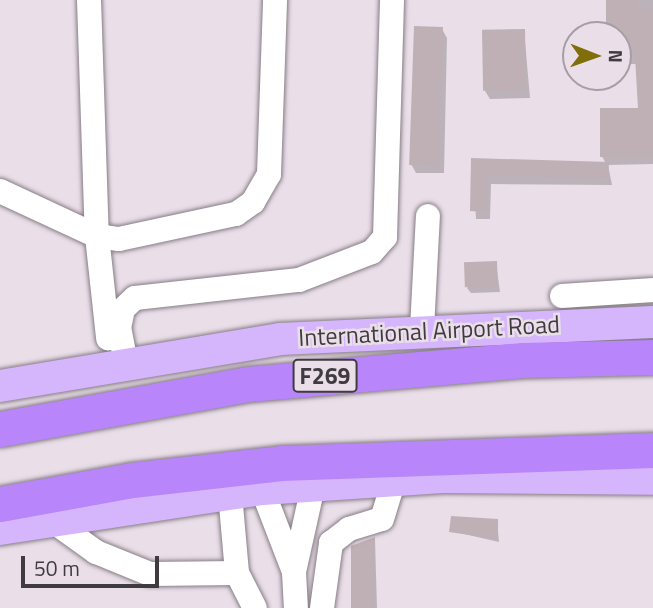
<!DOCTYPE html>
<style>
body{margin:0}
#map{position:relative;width:653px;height:608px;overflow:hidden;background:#eadfe9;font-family:"Titillium Web",sans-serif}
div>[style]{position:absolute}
.shadow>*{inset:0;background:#0003}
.building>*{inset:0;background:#beb0b5;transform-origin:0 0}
.roads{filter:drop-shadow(0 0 2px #867d85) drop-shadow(0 0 2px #867d85)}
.minor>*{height:24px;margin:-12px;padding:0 12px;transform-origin:12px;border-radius:12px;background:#fff}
.major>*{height:32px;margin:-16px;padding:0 16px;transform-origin:16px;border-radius:16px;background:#d5b6fd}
.highway>*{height:35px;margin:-17.5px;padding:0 17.5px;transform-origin:17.5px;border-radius:17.5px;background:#b985fb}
span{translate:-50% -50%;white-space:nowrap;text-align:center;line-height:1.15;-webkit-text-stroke:5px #eadfe9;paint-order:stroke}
.shield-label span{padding:2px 5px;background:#eadfe9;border:2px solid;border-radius:5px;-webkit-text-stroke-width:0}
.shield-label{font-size:23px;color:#3f3b3f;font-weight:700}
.street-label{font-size:24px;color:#3f3b3f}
.north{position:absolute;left:562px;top:21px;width:70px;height:70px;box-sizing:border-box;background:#eadfe9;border:2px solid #a69da5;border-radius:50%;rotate:91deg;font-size:19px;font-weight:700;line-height:28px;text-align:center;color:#3f3b3f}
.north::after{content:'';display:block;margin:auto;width:24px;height:32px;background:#806e0b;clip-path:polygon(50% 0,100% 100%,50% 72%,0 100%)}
.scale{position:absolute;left:21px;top:556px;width:138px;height:32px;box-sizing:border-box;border:4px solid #3f3b3f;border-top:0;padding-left:9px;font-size:21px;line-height:24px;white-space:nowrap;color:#3f3b3f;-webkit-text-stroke:5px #eadfe9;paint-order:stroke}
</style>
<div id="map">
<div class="shadow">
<div style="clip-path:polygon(606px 0,653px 0,653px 164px,608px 165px,612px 185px,491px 184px,490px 219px,476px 219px,473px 160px,606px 164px,602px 156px,639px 110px,637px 64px,618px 64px,618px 35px,607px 35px)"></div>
<div style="clip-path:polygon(442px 29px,447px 38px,444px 173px,416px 173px,411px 164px)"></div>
<div style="clip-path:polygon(524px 30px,530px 98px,490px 99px,485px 91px)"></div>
<div style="clip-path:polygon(496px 263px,500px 292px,471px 293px,467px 288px)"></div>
<div style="clip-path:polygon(497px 520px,499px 542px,451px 531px)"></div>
<div style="clip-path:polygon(375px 539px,377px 608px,355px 608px)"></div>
</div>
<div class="building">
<div style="clip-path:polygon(606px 0,638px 0,638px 8px,653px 9px,653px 157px,600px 157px,600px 108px,638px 108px,635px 57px,618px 56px,618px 35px,606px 35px)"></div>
<div style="left:414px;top:26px;width:29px;height:139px;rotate:2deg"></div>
<div style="left:525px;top:29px;width:61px;height:43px;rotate:89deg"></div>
<div style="clip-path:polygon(471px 158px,609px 162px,608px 178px,487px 176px,486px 212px,470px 211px)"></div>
<div style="left:497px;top:261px;width:25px;height:33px;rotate:88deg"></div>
<div style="clip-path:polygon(451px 516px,498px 519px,498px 539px,449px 532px)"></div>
<div style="clip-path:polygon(375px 537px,374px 608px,351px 608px,351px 546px)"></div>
</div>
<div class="roads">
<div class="minor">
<div style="left:89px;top:0;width:236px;rotate:88.1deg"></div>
<div style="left:97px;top:236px;width:103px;rotate:83.8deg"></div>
<div style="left:0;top:191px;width:107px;rotate:24.9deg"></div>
<div style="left:97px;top:236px;width:22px;rotate:8deg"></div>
<div style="left:119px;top:239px;width:120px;rotate:-12.1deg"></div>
<div style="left:236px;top:214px;width:21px;rotate:-35deg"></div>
<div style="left:253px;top:202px;width:32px;rotate:-60deg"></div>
<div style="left:269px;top:174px;width:174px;rotate:-88deg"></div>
<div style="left:562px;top:296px;width:91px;rotate:-3.8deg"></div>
<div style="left:422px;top:329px;width:113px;rotate:-87deg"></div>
<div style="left:126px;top:363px;width:36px;rotate:-101deg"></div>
<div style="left:119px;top:328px;width:19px;rotate:-78deg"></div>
<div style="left:123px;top:309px;width:16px;rotate:-43deg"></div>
<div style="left:135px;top:298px;width:165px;rotate:-6.3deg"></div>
<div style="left:299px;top:280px;width:78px;rotate:-21deg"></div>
<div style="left:372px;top:252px;width:20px;rotate:-49deg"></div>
<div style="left:385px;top:237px;width:237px;rotate:-88.3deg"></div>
<div style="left:262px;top:489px;width:89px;rotate:68.9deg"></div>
<div style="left:294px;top:572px;width:36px;rotate:87deg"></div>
<div style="left:230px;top:494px;width:79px;rotate:84.9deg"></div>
<div style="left:237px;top:573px;width:39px;rotate:63deg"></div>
<div style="left:50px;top:519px;width:57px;rotate:35.7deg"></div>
<div style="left:96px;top:552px;width:58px;rotate:22.2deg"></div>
<div style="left:150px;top:574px;width:87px;rotate:-0.7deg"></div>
<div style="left:294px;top:572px;width:88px;rotate:-77.5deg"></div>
<div style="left:322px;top:608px;width:66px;rotate:-82.1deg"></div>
<div style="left:331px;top:543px;width:23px;rotate:-38deg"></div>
<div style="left:349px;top:529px;width:34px;rotate:-17deg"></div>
<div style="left:382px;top:519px;width:41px;rotate:-72.9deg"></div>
</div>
<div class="major">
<div style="left:0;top:386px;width:284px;rotate:-9.5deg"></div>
<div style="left:280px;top:339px;width:373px;rotate:-2.6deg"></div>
<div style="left:0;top:529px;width:265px;rotate:-8.7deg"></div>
<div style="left:262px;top:489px;width:181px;rotate:-3.8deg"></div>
<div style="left:443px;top:477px;width:210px;rotate:0.5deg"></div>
</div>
<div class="highway">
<div style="left:0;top:429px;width:252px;rotate:-10.3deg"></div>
<div style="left:248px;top:384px;width:276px;rotate:-5deg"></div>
<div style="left:523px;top:360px;width:130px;rotate:-1.3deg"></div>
<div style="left:0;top:504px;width:134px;rotate:-10.3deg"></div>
<div style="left:132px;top:480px;width:150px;rotate:-6.5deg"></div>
<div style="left:281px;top:463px;width:372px;rotate:-2deg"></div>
</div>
</div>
<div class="shield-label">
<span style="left:325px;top:376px">F269</span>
</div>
<div class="street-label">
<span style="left:429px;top:331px;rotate:-3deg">International Airport Road</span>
</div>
<div class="north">N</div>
<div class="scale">50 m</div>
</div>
